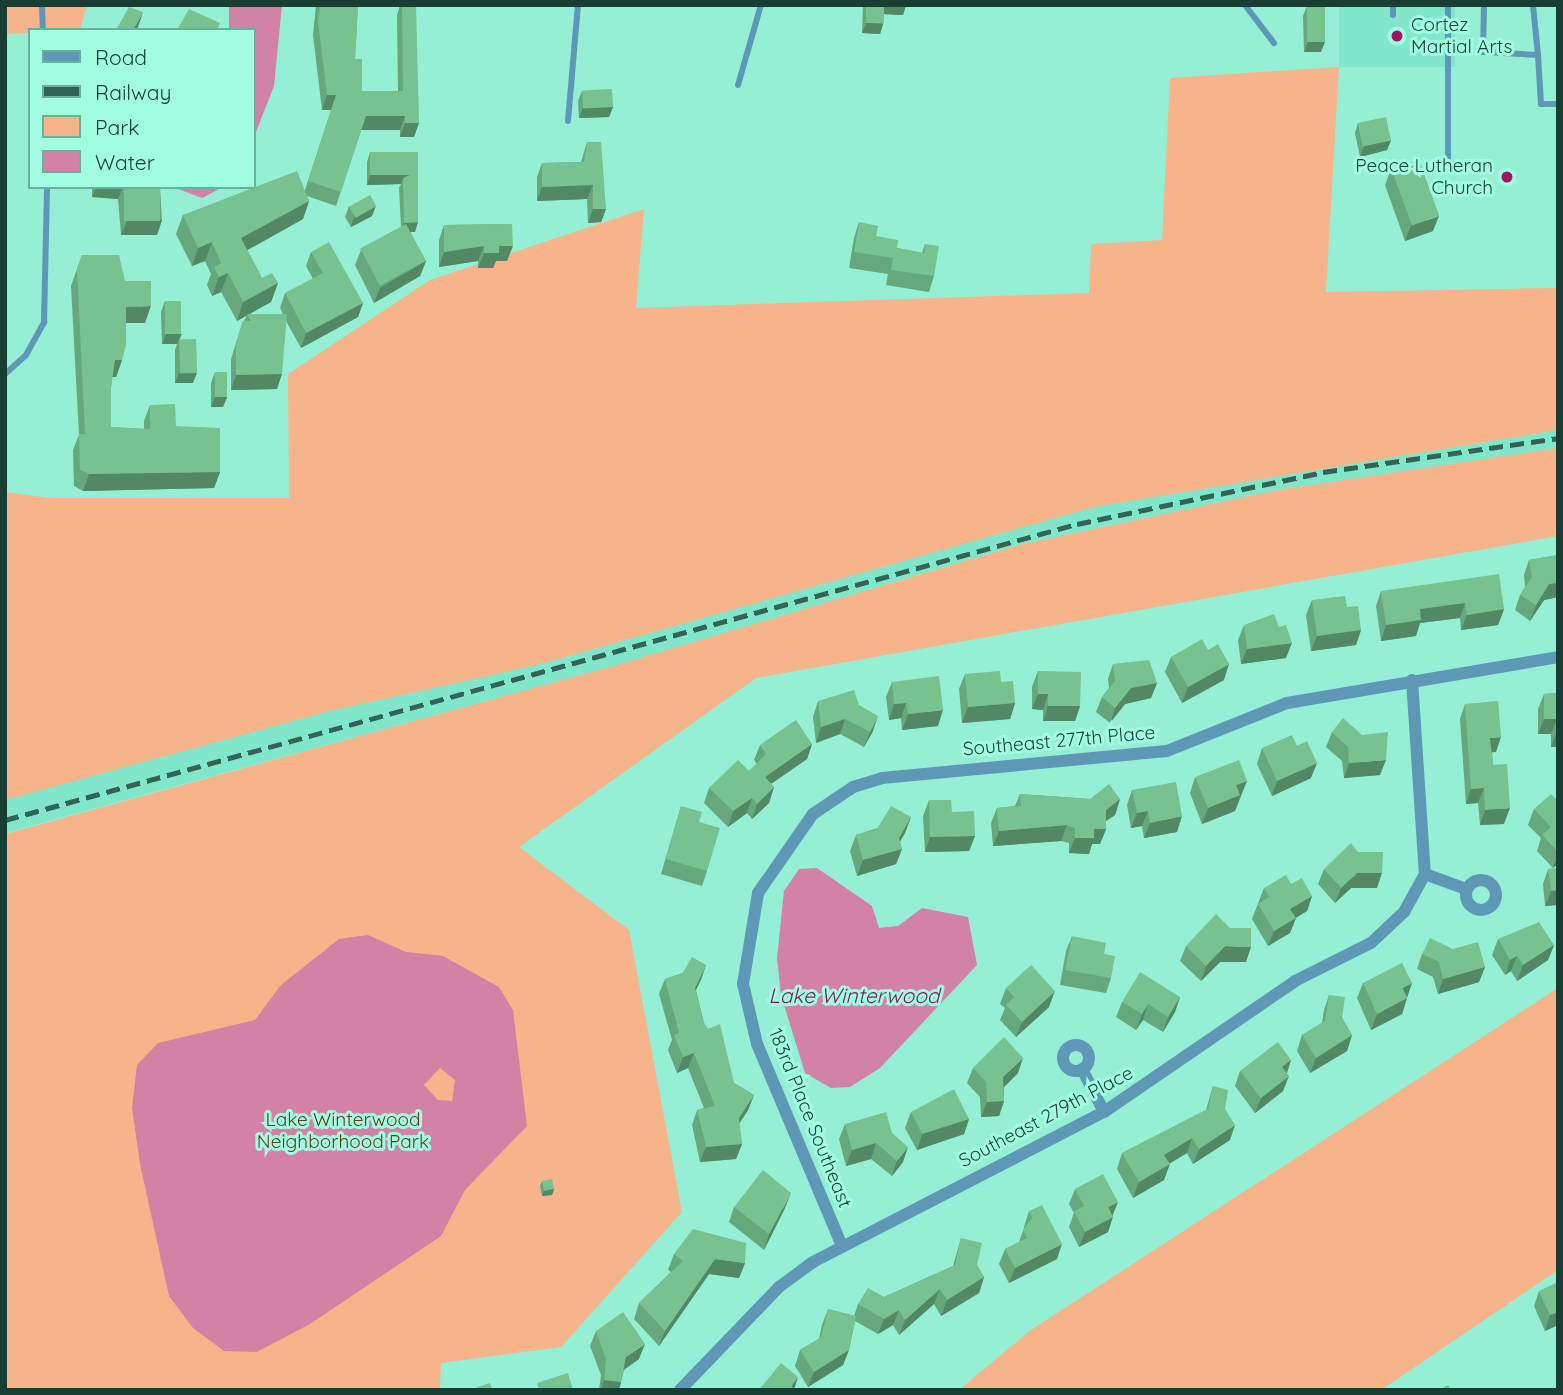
<!DOCTYPE html>
<style>
body{margin:0}
#map{position:relative;width:1563px;height:1395px;overflow:hidden;background:#94efd5;font-family:Quicksand,sans-serif}
div>[style]{position:absolute}
.built>*{inset:0;background:#80e7ca;transform-origin:0 0}
.green>*{inset:0;background:#f7b48a}
.water>*{inset:0;background:#d282a4}
.service>*{height:6px;margin:-3px;padding:0 3px;transform-origin:3px;border-radius:3px;background:#5f98b6}
.minor>*{height:12px;margin:-6px;padding:0 6px;transform-origin:6px;border-radius:6px;background:#5f98b6}
.minor>.ring{margin:-6px;padding:0;box-sizing:content-box;background:none;border:12px solid #5f98b6;border-radius:50%}
.rail>*{height:4.5px;margin-top:-2.25px;transform-origin:0;background:repeating-linear-gradient(90deg,#326355 0 14px,transparent 0 21px)}
.wall>*{inset:0;background:#66a77b}
.shaded-wall>*{inset:0;background:#538864}
.building>*{inset:0;background:#77c28f;transform-origin:0 0}
.dots>*{width:19px;height:19px;translate:-50% -50%;box-sizing:border-box;border:4px solid #a1fde2;border-radius:50%}
span{translate:-50% -50%;white-space:nowrap;text-align:center;line-height:1.15;-webkit-text-stroke:6px #a1fde2;paint-order:stroke}
.poi-label{font-size:19px;color:#183e34}
.left{translate:0 -50%;text-align:left}
.right{translate:-100% -50%;text-align:right}
.street-label{font-size:19px;color:#183e34}
.park-label{font-size:19px;color:#683917}
.water-label{font-size:21px;color:#7c1e4f;font-style:italic}
.frame{position:absolute;inset:0;border:7px solid #183e34;pointer-events:none}
.legend{position:absolute;left:28px;top:28px;width:228px;height:161px;box-sizing:border-box;background:#a1fde2;border:2px solid #6ab19c;margin:0;padding:9px 12px;list-style:none;font-size:21px;color:#183e34}
.legend li{display:flex;align-items:center;gap:14px;height:35px}
.legend b{width:35px;border:2px solid #6ab19c}
</style>
<div id="map">
<div class="built">
<div style="left:1339px;top:5px;width:116px;height:62px"></div>
<div style="clip-path:polygon(1558px 430px,1558px 448px,1277px 490px,1018px 545px,617px 665px,5px 833px,5px 800px,326px 712px,541px 664px,1094px 507px)"></div>
</div>
<div class="green">
<div style="clip-path:polygon(5px 5px,87px 5px,80px 30px,5px 34px)"></div>
<div style="clip-path:polygon(1339px 67px,1326px 292px,1558px 288px,1558px 430px,1094px 507px,541px 664px,326px 712px,5px 800px,5px 492px,50px 498px,289px 498px,288px 374px,430px 280px,644px 209px,636px 308px,1089px 293px,1091px 244px,1162px 240px,1170px 78px)"></div>
<div style="clip-path:polygon(1558px 448px,1558px 536px,756px 678px,519px 847px,629px 930px,682px 1212px,561px 1347px,441px 1363px,440px 1390px,5px 1390px,5px 834px,617px 665px,1019px 545px,1277px 490px)"></div>
<div style="clip-path:polygon(1558px 988px,1558px 1270px,1381px 1390px,959px 1390px,1031px 1330px)"></div>
</div>
<div class="water">
<div style="clip-path:polygon(229px 5px,282px 5px,274px 86px,254px 137px,254px 30px,229px 30px)"></div>
<div style="clip-path:polygon(173px 187px,223px 187px,202px 198px)"></div>
<div style="clip-path:polygon(817px 868px,872px 906px,879px 928px,898px 926px,922px 908px,968px 917px,977px 965px,880px 1068px,850px 1087px,831px 1088px,805px 1073px,781px 995px,777px 958px,784px 891px,799px 869px)"></div>
<div style="clip-path:polygon(evenodd,368px 935px,406px 952px,443px 956px,499px 987px,513px 1010px,527px 1126px,465px 1190px,441px 1236px,310px 1324px,257px 1352px,224px 1351px,193px 1328px,169px 1296px,140px 1164px,132px 1108px,137px 1065px,158px 1043px,255px 1020px,281px 985px,339px 939px,368px 935px,440px 1068px,455px 1080px,452px 1101px,438px 1100px,424px 1085px,440px 1068px)"></div>
</div>
<div class="service">
<div style="left:42px;top:5px;width:25px;rotate:88deg"></div>
<div style="left:1245px;top:5px;width:48px;rotate:52.7deg"></div>
<div style="left:1393px;top:5px;width:10px;rotate:90deg"></div>
<div style="left:1448px;top:5px;width:157px;rotate:90deg"></div>
<div style="left:1484px;top:5px;width:47px;rotate:91.2deg"></div>
<div style="left:1483px;top:52px;width:55px;rotate:3.1deg"></div>
<div style="left:1538px;top:55px;width:50px;rotate:-95.7deg"></div>
<div style="left:1538px;top:55px;width:49px;rotate:86.5deg"></div>
<div style="left:1541px;top:104px;width:17px"></div>
<div style="left:738px;top:85px;width:83px;rotate:-74deg"></div>
<div style="left:568px;top:121px;width:116px;rotate:-85.1deg"></div>
<div style="left:5px;top:374px;width:28px;rotate:-42deg"></div>
<div style="left:26px;top:355px;width:38px;rotate:-61deg"></div>
<div style="left:44px;top:322px;width:135px;rotate:-88.7deg"></div>
</div>
<div class="minor">
<div style="left:1412px;top:680px;width:194px;rotate:86.2deg"></div>
<div style="left:1425px;top:874px;width:44px;rotate:20.1deg"></div>
<div class="ring" style="left:1466px;top:880px;width:18px;height:18px"></div>
<div class="ring" style="left:1063px;top:1045px;width:14px;height:14px"></div>
<div style="left:1082px;top:1069px;width:48px;rotate:62.9deg"></div>
<div style="left:842px;top:1246px;width:219px;rotate:-112.8deg"></div>
<div style="left:757px;top:1044px;width:62px;rotate:-103.1deg"></div>
<div style="left:743px;top:984px;width:92px;rotate:-80.6deg"></div>
<div style="left:758px;top:893px;width:96px;rotate:-55.2deg"></div>
<div style="left:813px;top:814px;width:48px;rotate:-34deg"></div>
<div style="left:853px;top:787px;width:30px;rotate:-17deg"></div>
<div style="left:882px;top:778px;width:286px;rotate:-5.4deg"></div>
<div style="left:1167px;top:751px;width:129px;rotate:-21.8deg"></div>
<div style="left:1287px;top:703px;width:275px;rotate:-9.6deg"></div>
<div style="left:680px;top:1390px;width:143px;rotate:-46.1deg"></div>
<div style="left:779px;top:1287px;width:42px;rotate:-36.3deg"></div>
<div style="left:813px;top:1262px;width:327px;rotate:-27.3deg"></div>
<div style="left:1104px;top:1112px;width:232px;rotate:-34.4deg"></div>
<div style="left:1295px;top:981px;width:85px;rotate:-26.6deg"></div>
<div style="left:1371px;top:943px;width:45px;rotate:-43.2deg"></div>
<div style="left:1404px;top:912px;width:43px;rotate:-61.1deg"></div>
</div>
<div class="rail">
<div style="left:5px;top:820px;width:1112px;rotate:-15.44deg"></div>
<div style="left:1077px;top:524px;width:251px;rotate:-11.9deg"></div>
<div style="left:1323px;top:472px;width:237px;rotate:-8.2deg"></div>
</div>
<div class="wall">
<div style="clip-path:polygon(316px 5px,358px 5px,355px 59px,362px 91px,398px 91px,397px 15px,400px 5px,416px 5px,414px 137px,400px 137px,400px 130px,361px 130px,336px 206px,307px 196px,309px 201px,303px 219px,247px 250px,262px 278px,278px 283px,271px 302px,248px 314px,283px 314px,280px 308px,285px 293px,313px 279px,306px 266px,311px 252px,363px 303px,358px 317px,301px 348px,286px 321px,277px 389px,231px 390px,231px 359px,243px 321px,244px 321px,247px 315px,237px 321px,221px 292px,212px 296px,207px 285px,211px 274px,205px 261px,192px 266px,176px 234px,183px 215px,305px 190px,331px 110px,322px 110px,313px 35px)"></div>
<div style="clip-path:polygon(863px 5px,906px 5px,903px 15px,884px 14px,883px 24px,880px 34px,862px 33px)"></div>
<div style="clip-path:polygon(1307px 6px,1321px 52px,1304px 52px,1303px 16px)"></div>
<div style="clip-path:polygon(582px 91px,613px 107px,609px 117px,579px 118px,578px 101px)"></div>
<div style="clip-path:polygon(1358px 123px,1391px 140px,1387px 150px,1360px 157px,1355px 133px)"></div>
<div style="clip-path:polygon(587px 142px,606px 209px,601px 222px,588px 223px,587px 199px,537px 201px,537px 177px,542px 163px,581px 162px)"></div>
<div style="clip-path:polygon(370px 152px,418px 152px,415px 232px,410px 232px,426px 261px,420px 276px,374px 303px,355px 265px,361px 250px,401px 227px,399px 188px,401px 184px,367px 185px,367px 162px)"></div>
<div style="clip-path:polygon(1391px 169px,1433px 231px,1405px 241px,1385px 185px)"></div>
<div style="clip-path:polygon(92px 187px,160px 187px,162px 220px,157px 235px,121px 235px,118px 199px,92px 197px)"></div>
<div style="clip-path:polygon(349px 206px,372px 216px,351px 227px,345px 217px)"></div>
<div style="clip-path:polygon(859px 222px,876px 236px,897px 248px,922px 253px,925px 244px,934px 276px,929px 292px,886px 285px,888px 274px,849px 268px,854px 238px)"></div>
<div style="clip-path:polygon(512px 224px,507px 261px,496px 261px,493px 268px,478px 268px,478px 261px,439px 267px,439px 240px,444px 225px)"></div>
<div style="clip-path:polygon(82px 255px,125px 281px,145px 323px,126px 323px,122px 360px,116px 377px,112px 377px,111px 388px,111px 427px,144px 429px,144px 421px,150px 405px,176px 426px,220px 472px,214px 488px,83px 491px,74px 486px,73px 450px,79px 435px,71px 286px)"></div>
<div style="clip-path:polygon(165px 301px,180px 340px,193px 383px,175px 383px,175px 350px,177px 344px,162px 344px,161px 312px)"></div>
<div style="clip-path:polygon(215px 372px,227px 397px,223px 407px,211px 407px,211px 383px)"></div>
<div style="clip-path:polygon(1558px 555px,1558px 597px,1544px 600px,1530px 621px,1515px 610px,1520px 595px,1525px 587px,1524px 575px,1529px 560px)"></div>
<div style="clip-path:polygon(1381px 591px,1504px 609px,1498px 625px,1461px 630px,1460px 618px,1420px 623px,1416px 636px,1381px 641px,1376px 606px)"></div>
<div style="clip-path:polygon(1312px 600px,1347px 607px,1361px 630px,1356px 645px,1311px 651px,1306px 615px)"></div>
<div style="clip-path:polygon(1244px 625px,1279px 627px,1286px 658px,1241px 664px,1238px 640px)"></div>
<div style="clip-path:polygon(1208px 650px,1224px 680px,1182px 703px,1165px 672px,1171px 657px)"></div>
<div style="clip-path:polygon(1113px 664px,1157px 683px,1151px 698px,1125px 704px,1110px 723px,1096px 712px,1102px 697px,1109px 688px,1108px 679px)"></div>
<div style="clip-path:polygon(1038px 671px,1080px 706px,1075px 721px,1043px 721px,1043px 710px,1032px 709px,1032px 687px)"></div>
<div style="clip-path:polygon(965px 674px,1001px 682px,1015px 703px,1010px 719px,962px 723px,959px 689px)"></div>
<div style="clip-path:polygon(892px 682px,938px 726px,902px 730px,901px 718px,889px 720px,886px 697px)"></div>
<div style="clip-path:polygon(1558px 693px,1558px 747px,1551px 747px,1551px 734px,1538px 734px,1538px 709px,1544px 694px)"></div>
<div style="clip-path:polygon(818px 701px,859px 705px,873px 731px,864px 747px,840px 734px,816px 743px,813px 717px)"></div>
<div style="clip-path:polygon(1465px 704px,1496px 752px,1492px 752px,1493px 765px,1504px 824px,1480px 825px,1478px 803px,1466px 804px,1460px 719px)"></div>
<div style="clip-path:polygon(1332px 732px,1380px 775px,1344px 778px,1342px 761px,1326px 747px)"></div>
<div style="clip-path:polygon(812px 744px,807px 759px,771px 784px,774px 787px,769px 803px,752px 819px,747px 813px,728px 827px,704px 803px,709px 788px,749px 771px,757px 764px,754px 760px,760px 745px)"></div>
<div style="clip-path:polygon(1262px 748px,1311px 778px,1272px 796px,1257px 764px)"></div>
<div style="clip-path:polygon(1195px 777px,1241px 796px,1240px 797px,1235px 811px,1202px 824px,1190px 793px)"></div>
<div style="clip-path:polygon(1132px 790px,1177px 832px,1144px 838px,1142px 826px,1131px 828px,1127px 805px)"></div>
<div style="clip-path:polygon(1020px 794px,1090px 799px,1120px 799px,1115px 815px,1106px 821px,1106px 829px,1100px 844px,1092px 844px,1089px 854px,1069px 853px,1069px 843px,1061px 841px,993px 846px,991px 823px,997px 808px,1015px 806px)"></div>
<div style="clip-path:polygon(929px 800px,952px 812px,975px 836px,969px 851px,925px 852px,923px 816px)"></div>
<div style="clip-path:polygon(1558px 801px,1558px 864px,1553px 868px,1537px 851px,1541px 838px,1528px 825px,1534px 809px)"></div>
<div style="clip-path:polygon(681px 806px,699px 822px,707px 871px,702px 886px,661px 874px)"></div>
<div style="clip-path:polygon(911px 817px,905px 833px,900px 842px,902px 849px,896px 864px,857px 876px,850px 851px,856px 835px)"></div>
<div style="clip-path:polygon(1558px 868px,1558px 912px,1557px 905px,1545px 906px,1543px 884px,1548px 869px)"></div>
<div style="clip-path:polygon(1324px 869px,1377px 888px,1351px 888px,1335px 903px,1318px 884px)"></div>
<div style="clip-path:polygon(1291px 884px,1312px 896px,1307px 911px,1296px 918px,1290px 933px,1268px 946px,1252px 919px,1264px 888px)"></div>
<div style="clip-path:polygon(1072px 936px,1111px 978px,1106px 993px,1060px 985px,1066px 951px)"></div>
<div style="clip-path:polygon(1498px 939px,1554px 945px,1548px 960px,1517px 981px,1511px 971px,1505px 975px,1492px 955px)"></div>
<div style="clip-path:polygon(1186px 946px,1246px 962px,1220px 962px,1201px 981px,1180px 961px)"></div>
<div style="clip-path:polygon(1422px 954px,1485px 967px,1479px 982px,1438px 994px,1433px 977px,1417px 969px)"></div>
<div style="clip-path:polygon(706px 965px,696px 990px,704px 1023px,734px 1083px,754px 1095px,748px 1110px,739px 1124px,742px 1144px,736px 1159px,700px 1162px,692px 1125px,697px 1110px,704px 1108px,688px 1068px,677px 1073px,668px 1050px,672px 1040px,659px 994px,665px 979px)"></div>
<div style="clip-path:polygon(1363px 983px,1407px 998px,1402px 1014px,1371px 1030px,1357px 998px)"></div>
<div style="clip-path:polygon(1006px 988px,1049px 1007px,1016px 1037px,1000px 1020px,1005px 1008px,1000px 1004px)"></div>
<div style="clip-path:polygon(1329px 995px,1352px 1035px,1347px 1051px,1310px 1073px,1297px 1051px,1302px 1035px,1322px 1023px,1324px 1010px)"></div>
<div style="clip-path:polygon(1180px 997px,1175px 1012px,1163px 1032px,1143px 1020px,1136px 1030px,1116px 1017px,1122px 1002px)"></div>
<div style="clip-path:polygon(1291px 1060px,1287px 1073px,1283px 1091px,1255px 1113px,1235px 1086px,1240px 1071px)"></div>
<div style="clip-path:polygon(973px 1068px,1018px 1073px,1004px 1087px,1004px 1101px,999px 1116px,981px 1117px,980px 1097px,967px 1083px)"></div>
<div style="clip-path:polygon(1213px 1086px,1225px 1109px,1230px 1140px,1193px 1164px,1187px 1153px,1169px 1164px,1164px 1180px,1133px 1198px,1117px 1169px,1122px 1153px,1206px 1110px)"></div>
<div style="clip-path:polygon(911px 1112px,969px 1119px,964px 1134px,917px 1150px,905px 1128px)"></div>
<div style="clip-path:polygon(845px 1124px,892px 1133px,903px 1162px,892px 1176px,871px 1159px,846px 1166px,839px 1139px)"></div>
<div style="clip-path:polygon(542px 1181px,554px 1189px,552px 1195px,542px 1196px,540px 1186px)"></div>
<div style="clip-path:polygon(1075px 1189px,1113px 1215px,1108px 1232px,1079px 1247px,1069px 1227px,1074px 1213px,1069px 1204px)"></div>
<div style="clip-path:polygon(734px 1207px,785px 1208px,764px 1250px,729px 1222px)"></div>
<div style="clip-path:polygon(1029px 1211px,1057px 1259px,1009px 1283px,999px 1264px,1005px 1249px,1019px 1242px,1024px 1228px,1024px 1227px)"></div>
<div style="clip-path:polygon(961px 1238px,984px 1277px,979px 1293px,941px 1316px,934px 1304px,899px 1335px,893px 1325px,878px 1334px,855px 1321px,849px 1350px,843px 1365px,808px 1387px,795px 1366px,800px 1350px,819px 1339px,822px 1325px,828px 1309px,854px 1316px,858px 1304px,884px 1297px,953px 1266px)"></div>
<div style="clip-path:polygon(674px 1254px,745px 1263px,739px 1278px,709px 1274px,659px 1346px,634px 1319px,639px 1303px,671px 1272px,668px 1270px)"></div>
<div style="clip-path:polygon(1539px 1291px,1558px 1325px,1545px 1331px,1534px 1306px)"></div>
<div style="clip-path:polygon(596px 1331px,639px 1359px,624px 1370px,619px 1390px,599px 1390px,601px 1375px,590px 1346px)"></div>
</div>
<div class="shaded-wall">
<div style="clip-path:polygon(884px 5px,906px 5px,903px 15px,881px 14px)"></div>
<div style="clip-path:polygon(143px 12px,137px 30px,133px 30px)"></div>
<div style="clip-path:polygon(866px 23px,883px 24px,880px 34px,862px 33px)"></div>
<div style="clip-path:polygon(1308px 42px,1325px 42px,1321px 52px,1304px 52px)"></div>
<div style="clip-path:polygon(327px 95px,336px 95px,331px 110px,322px 110px)"></div>
<div style="clip-path:polygon(613px 107px,609px 117px,579px 118px,583px 108px)"></div>
<div style="clip-path:polygon(366px 116px,405px 116px,400px 130px,360px 130px)"></div>
<div style="clip-path:polygon(405px 123px,419px 123px,414px 137px,400px 137px)"></div>
<div style="clip-path:polygon(1391px 140px,1387px 150px,1360px 157px,1364px 146px)"></div>
<div style="clip-path:polygon(370px 175px,410px 175px,403px 178px,401px 184px,367px 185px)"></div>
<div style="clip-path:polygon(593px 185px,587px 199px,537px 201px,542px 187px)"></div>
<div style="clip-path:polygon(96px 187px,123px 187px,118px 199px,92px 197px)"></div>
<div style="clip-path:polygon(309px 201px,303px 219px,235px 257px,241px 238px)"></div>
<div style="clip-path:polygon(376px 206px,372px 216px,351px 227px,354px 217px)"></div>
<div style="clip-path:polygon(593px 209px,606px 209px,601px 222px,588px 223px)"></div>
<div style="clip-path:polygon(1439px 216px,1433px 231px,1405px 241px,1411px 226px)"></div>
<div style="clip-path:polygon(162px 220px,157px 235px,121px 235px,127px 221px)"></div>
<div style="clip-path:polygon(418px 222px,415px 232px,401px 232px,404px 223px)"></div>
<div style="clip-path:polygon(212px 242px,205px 261px,192px 266px,198px 248px)"></div>
<div style="clip-path:polygon(484px 246px,478px 261px,439px 267px,444px 252px)"></div>
<div style="clip-path:polygon(499px 246px,513px 246px,507px 261px,496px 261px,493px 268px,478px 268px,484px 253px)"></div>
<div style="clip-path:polygon(426px 261px,420px 276px,374px 303px,380px 288px)"></div>
<div style="clip-path:polygon(228px 273px,221px 292px,212px 296px,219px 277px)"></div>
<div style="clip-path:polygon(278px 283px,271px 302px,237px 321px,243px 302px)"></div>
<div style="clip-path:polygon(363px 303px,358px 317px,301px 348px,306px 333px)"></div>
<div style="clip-path:polygon(151px 306px,145px 323px,119px 323px,126px 307px)"></div>
<div style="clip-path:polygon(166px 334px,182px 334px,177px 344px,162px 344px)"></div>
<div style="clip-path:polygon(115px 360px,122px 360px,116px 377px,109px 377px)"></div>
<div style="clip-path:polygon(179px 373px,197px 373px,193px 383px,175px 383px)"></div>
<div style="clip-path:polygon(282px 374px,277px 389px,231px 390px,236px 375px)"></div>
<div style="clip-path:polygon(215px 397px,227px 397px,223px 407px,211px 407px)"></div>
<div style="clip-path:polygon(220px 472px,214px 488px,83px 491px,89px 474px)"></div>
<div style="clip-path:polygon(1558px 583px,1558px 597px,1544px 600px,1530px 621px,1536px 605px,1549px 584px)"></div>
<div style="clip-path:polygon(1465px 603px,1460px 618px,1420px 623px,1416px 636px,1381px 641px,1386px 625px,1420px 609px)"></div>
<div style="clip-path:polygon(1504px 609px,1498px 625px,1461px 630px,1467px 615px)"></div>
<div style="clip-path:polygon(1361px 630px,1356px 645px,1311px 651px,1317px 636px)"></div>
<div style="clip-path:polygon(1292px 643px,1286px 658px,1241px 664px,1247px 649px)"></div>
<div style="clip-path:polygon(1229px 664px,1224px 680px,1182px 703px,1188px 687px)"></div>
<div style="clip-path:polygon(1157px 683px,1151px 698px,1125px 704px,1110px 723px,1115px 708px,1131px 688px)"></div>
<div style="clip-path:polygon(1038px 694px,1048px 694px,1043px 710px,1032px 709px)"></div>
<div style="clip-path:polygon(906px 703px,901px 718px,889px 720px,894px 704px)"></div>
<div style="clip-path:polygon(1015px 703px,1010px 719px,962px 723px,968px 707px)"></div>
<div style="clip-path:polygon(1048px 706px,1080px 706px,1075px 721px,1043px 721px)"></div>
<div style="clip-path:polygon(943px 710px,938px 726px,902px 730px,908px 714px)"></div>
<div style="clip-path:polygon(878px 716px,873px 731px,864px 747px,870px 732px)"></div>
<div style="clip-path:polygon(845px 719px,840px 734px,816px 743px,821px 727px)"></div>
<div style="clip-path:polygon(1544px 719px,1557px 719px,1551px 734px,1538px 734px)"></div>
<div style="clip-path:polygon(1557px 731px,1558px 747px,1551px 747px)"></div>
<div style="clip-path:polygon(1501px 737px,1496px 752px,1485px 753px,1490px 738px)"></div>
<div style="clip-path:polygon(812px 744px,807px 759px,759px 792px,765px 777px)"></div>
<div style="clip-path:polygon(1386px 760px,1380px 775px,1344px 778px,1349px 763px)"></div>
<div style="clip-path:polygon(1317px 763px,1311px 778px,1272px 796px,1277px 781px)"></div>
<div style="clip-path:polygon(1247px 781px,1235px 811px,1202px 824px,1208px 808px,1236px 785px)"></div>
<div style="clip-path:polygon(774px 787px,769px 803px,752px 819px,757px 804px)"></div>
<div style="clip-path:polygon(1484px 788px,1478px 803px,1466px 804px,1471px 789px)"></div>
<div style="clip-path:polygon(752px 798px,747px 813px,728px 827px,733px 811px)"></div>
<div style="clip-path:polygon(1120px 799px,1115px 815px,1100px 825px,1106px 810px)"></div>
<div style="clip-path:polygon(1510px 808px,1504px 824px,1480px 825px,1485px 810px)"></div>
<div style="clip-path:polygon(1148px 811px,1142px 826px,1131px 828px,1137px 813px)"></div>
<div style="clip-path:polygon(1182px 816px,1177px 832px,1144px 838px,1150px 823px)"></div>
<div style="clip-path:polygon(911px 817px,905px 833px,894px 851px,902px 849px,896px 864px,857px 876px,863px 860px,899px 838px)"></div>
<div style="clip-path:polygon(1067px 825px,1061px 841px,993px 846px,999px 831px)"></div>
<div style="clip-path:polygon(1094px 829px,1106px 829px,1100px 844px,1092px 844px,1089px 854px,1069px 853px,1075px 838px)"></div>
<div style="clip-path:polygon(975px 836px,969px 851px,925px 852px,930px 837px)"></div>
<div style="clip-path:polygon(1558px 855px,1558px 864px,1553px 868px)"></div>
<div style="clip-path:polygon(1357px 873px,1382px 873px,1377px 888px,1351px 888px,1335px 903px,1341px 888px)"></div>
<div style="clip-path:polygon(1558px 890px,1557px 905px,1545px 906px,1551px 891px)"></div>
<div style="clip-path:polygon(1312px 896px,1307px 911px,1285px 924px,1290px 909px)"></div>
<div style="clip-path:polygon(1296px 918px,1290px 933px,1268px 946px,1274px 931px)"></div>
<div style="clip-path:polygon(1554px 945px,1548px 960px,1517px 981px,1523px 965px)"></div>
<div style="clip-path:polygon(1225px 946px,1251px 947px,1246px 962px,1220px 962px,1201px 981px,1206px 966px)"></div>
<div style="clip-path:polygon(1517px 956px,1511px 971px,1505px 975px,1510px 960px)"></div>
<div style="clip-path:polygon(706px 965px,701px 980px,689px 1003px,695px 988px)"></div>
<div style="clip-path:polygon(1485px 967px,1479px 982px,1438px 994px,1443px 979px)"></div>
<div style="clip-path:polygon(1412px 983px,1407px 998px,1402px 988px)"></div>
<div style="clip-path:polygon(1055px 991px,1049px 1007px,1016px 1037px,1022px 1022px)"></div>
<div style="clip-path:polygon(1180px 997px,1175px 1012px,1163px 1032px,1168px 1017px)"></div>
<div style="clip-path:polygon(1407px 998px,1402px 1014px,1371px 1030px,1377px 1014px)"></div>
<div style="clip-path:polygon(1148px 1004px,1143px 1020px,1136px 1030px,1142px 1014px)"></div>
<div style="clip-path:polygon(1352px 1035px,1347px 1051px,1310px 1073px,1316px 1058px)"></div>
<div style="clip-path:polygon(694px 1053px,688px 1068px,677px 1073px,683px 1057px)"></div>
<div style="clip-path:polygon(1023px 1058px,1018px 1073px,998px 1093px,1003px 1077px)"></div>
<div style="clip-path:polygon(1291px 1060px,1286px 1075px,1282px 1067px)"></div>
<div style="clip-path:polygon(1289px 1076px,1283px 1091px,1255px 1113px,1261px 1098px)"></div>
<div style="clip-path:polygon(754px 1095px,748px 1110px,733px 1133px,739px 1118px)"></div>
<div style="clip-path:polygon(1004px 1101px,999px 1116px,981px 1117px,987px 1102px)"></div>
<div style="clip-path:polygon(969px 1119px,964px 1134px,917px 1150px,922px 1134px)"></div>
<div style="clip-path:polygon(1235px 1125px,1230px 1140px,1193px 1164px,1199px 1149px)"></div>
<div style="clip-path:polygon(1192px 1138px,1187px 1153px,1158px 1170px,1164px 1155px)"></div>
<div style="clip-path:polygon(876px 1143px,871px 1159px,846px 1166px,852px 1150px)"></div>
<div style="clip-path:polygon(742px 1144px,736px 1159px,700px 1162px,706px 1147px)"></div>
<div style="clip-path:polygon(908px 1147px,903px 1162px,892px 1176px,897px 1161px)"></div>
<div style="clip-path:polygon(1170px 1164px,1164px 1180px,1133px 1198px,1139px 1182px)"></div>
<div style="clip-path:polygon(554px 1189px,552px 1195px,542px 1196px,544px 1191px)"></div>
<div style="clip-path:polygon(791px 1193px,785px 1208px,764px 1250px,769px 1234px)"></div>
<div style="clip-path:polygon(1118px 1202px,1112px 1217px,1108px 1207px)"></div>
<div style="clip-path:polygon(1113px 1217px,1108px 1232px,1079px 1247px,1085px 1232px)"></div>
<div style="clip-path:polygon(1062px 1244px,1057px 1259px,1009px 1283px,1015px 1268px)"></div>
<div style="clip-path:polygon(715px 1259px,745px 1263px,739px 1278px,709px 1274px,659px 1346px,665px 1331px)"></div>
<div style="clip-path:polygon(984px 1277px,979px 1293px,941px 1316px,947px 1300px)"></div>
<div style="clip-path:polygon(940px 1289px,934px 1304px,899px 1335px,905px 1320px)"></div>
<div style="clip-path:polygon(899px 1310px,893px 1325px,878px 1334px,884px 1319px)"></div>
<div style="clip-path:polygon(1558px 1312px,1558px 1325px,1545px 1331px,1550px 1315px)"></div>
<div style="clip-path:polygon(645px 1344px,639px 1359px,620px 1372px,626px 1357px)"></div>
<div style="clip-path:polygon(849px 1350px,843px 1365px,808px 1387px,814px 1372px)"></div>
<div style="clip-path:polygon(798px 1377px,794px 1390px,791px 1386px)"></div>
<div style="clip-path:polygon(604px 1380px,621px 1382px,619px 1390px,601px 1390px)"></div>
</div>
<div class="building">
<div style="clip-path:polygon(320px 5px,358px 5px,355px 59px,362px 59px,362px 91px,403px 91px,402px 5px,416px 5px,419px 123px,405px 123px,405px 116px,366px 116px,341px 192px,308px 181px,336px 95px,327px 95px,318px 21px)"></div>
<div style="left:866px;top:5px;width:18px;height:18px"></div>
<div style="left:1325px;top:5px;width:37px;height:18px;rotate:90deg"></div>
<div style="clip-path:polygon(129px 7px,143px 12px,133px 30px,116px 30px)"></div>
<div style="clip-path:polygon(189px 9px,220px 23px,217px 30px,177px 30px)"></div>
<div style="left:612px;top:89px;width:18px;height:30px;rotate:87deg"></div>
<div style="left:1386px;top:117px;width:24px;height:29px;rotate:78deg"></div>
<div style="clip-path:polygon(587px 142px,601px 142px,606px 209px,593px 209px,593px 185px,542px 187px,542px 163px,584px 162px)"></div>
<div style="clip-path:polygon(370px 152px,418px 152px,418px 222px,404px 223px,403px 178px,410px 175px,370px 175px)"></div>
<div style="left:1419px;top:160px;width:59px;height:29px;rotate:70deg"></div>
<div style="clip-path:polygon(297px 171px,309px 201px,241px 238px,262px 278px,272px 273px,278px 283px,243px 302px,228px 273px,219px 277px,214px 267px,221px 263px,212px 242px,198px 248px,183px 215px)"></div>
<div style="left:124px;top:187px;width:36px;height:34px"></div>
<div style="left:370px;top:195px;width:13px;height:24px;rotate:61deg"></div>
<div style="clip-path:polygon(859px 222px,878px 226px,876px 236px,898px 240px,897px 248px,924px 253px,925px 244px,939px 246px,934px 276px,891px 270px,893px 258px,854px 252px)"></div>
<div style="left:406px;top:224px;width:42px;height:52px;rotate:62deg"></div>
<div style="clip-path:polygon(512px 224px,513px 246px,499px 246px,499px 253px,484px 253px,484px 246px,444px 252px,444px 225px)"></div>
<div style="clip-path:polygon(329px 242px,363px 303px,306px 333px,285px 293px,323px 273px,311px 252px)"></div>
<div style="clip-path:polygon(82px 255px,119px 255px,125px 281px,151px 281px,151px 306px,126px 307px,126px 345px,122px 360px,115px 360px,111px 388px,111px 427px,150px 429px,150px 405px,175px 404px,176px 426px,220px 428px,220px 472px,89px 474px,80px 470px,79px 434px,85px 434px,77px 269px)"></div>
<div style="left:165px;top:301px;width:16px;height:33px"></div>
<div style="clip-path:polygon(247px 314px,287px 314px,282px 374px,236px 375px,236px 343px,243px 321px,251px 321px)"></div>
<div style="left:196px;top:339px;width:34px;height:17px;rotate:88deg"></div>
<div style="left:215px;top:372px;width:12px;height:25px"></div>
<div style="clip-path:polygon(1558px 555px,1558px 583px,1549px 584px,1536px 605px,1520px 595px,1532px 577px,1529px 560px)"></div>
<div style="clip-path:polygon(1499px 574px,1504px 609px,1467px 615px,1465px 603px,1442px 606px,1420px 609px,1421px 620px,1386px 625px,1381px 591px)"></div>
<div style="clip-path:polygon(1345px 596px,1347px 607px,1358px 606px,1361px 630px,1317px 636px,1312px 600px)"></div>
<div style="clip-path:polygon(1274px 614px,1279px 627px,1286px 625px,1292px 643px,1247px 649px,1244px 625px)"></div>
<div style="clip-path:polygon(1202px 639px,1208px 650px,1218px 644px,1229px 664px,1188px 687px,1171px 657px)"></div>
<div style="clip-path:polygon(1149px 660px,1157px 683px,1131px 688px,1115px 708px,1102px 697px,1115px 681px,1113px 664px)"></div>
<div style="clip-path:polygon(1000px 671px,1001px 682px,1013px 681px,1015px 703px,968px 707px,965px 674px)"></div>
<div style="clip-path:polygon(1038px 671px,1081px 672px,1080px 706px,1048px 706px,1048px 694px,1038px 694px)"></div>
<div style="clip-path:polygon(939px 676px,943px 710px,908px 714px,906px 703px,894px 704px,892px 682px)"></div>
<div style="clip-path:polygon(854px 690px,859px 705px,878px 716px,870px 732px,845px 719px,821px 727px,818px 701px)"></div>
<div style="clip-path:polygon(1558px 693px,1558px 731px,1557px 731px,1557px 719px,1544px 719px,1544px 694px)"></div>
<div style="clip-path:polygon(1498px 701px,1501px 737px,1490px 738px,1493px 765px,1507px 764px,1510px 808px,1485px 810px,1484px 788px,1471px 789px,1465px 704px)"></div>
<div style="clip-path:polygon(1343px 718px,1362px 735px,1388px 732px,1386px 760px,1349px 763px,1348px 746px,1332px 732px)"></div>
<div style="clip-path:polygon(796px 720px,812px 744px,765px 777px,774px 787px,757px 804px,752px 798px,733px 811px,709px 788px,738px 760px,749px 771px,766px 754px,760px 745px)"></div>
<div style="clip-path:polygon(1292px 735px,1297px 746px,1307px 741px,1317px 763px,1277px 781px,1262px 748px)"></div>
<div style="clip-path:polygon(1239px 760px,1247px 781px,1236px 785px,1240px 795px,1208px 808px,1195px 777px)"></div>
<div style="clip-path:polygon(1176px 782px,1182px 816px,1150px 823px,1148px 811px,1137px 813px,1132px 790px)"></div>
<div style="clip-path:polygon(1109px 784px,1120px 799px,1106px 810px,1106px 829px,1094px 829px,1094px 838px,1075px 838px,1075px 828px,1067px 825px,999px 831px,997px 808px,1021px 806px,1020px 794px,1090px 799px)"></div>
<div style="clip-path:polygon(1551px 794px,1558px 801px,1558px 852px,1542px 835px,1551px 827px,1534px 809px)"></div>
<div style="clip-path:polygon(929px 800px,951px 800px,952px 812px,974px 811px,975px 836px,930px 837px)"></div>
<div style="clip-path:polygon(681px 806px,702px 812px,699px 822px,720px 828px,707px 871px,666px 859px)"></div>
<div style="clip-path:polygon(891px 806px,911px 817px,899px 838px,902px 849px,863px 860px,856px 835px,877px 829px)"></div>
<div style="clip-path:polygon(1351px 843px,1358px 852px,1383px 852px,1382px 873px,1357px 873px,1341px 888px,1324px 869px)"></div>
<div style="clip-path:polygon(1558px 868px,1558px 890px,1551px 891px,1548px 869px)"></div>
<div style="clip-path:polygon(1286px 875px,1291px 884px,1302px 878px,1312px 896px,1290px 909px,1296px 918px,1274px 931px,1258px 904px,1269px 897px,1264px 888px)"></div>
<div style="clip-path:polygon(1216px 914px,1230px 928px,1251px 928px,1251px 947px,1225px 946px,1206px 966px,1186px 946px)"></div>
<div style="clip-path:polygon(1539px 922px,1554px 945px,1523px 965px,1517px 956px,1510px 960px,1498px 939px)"></div>
<div style="clip-path:polygon(1072px 936px,1106px 943px,1104px 954px,1115px 956px,1111px 978px,1065px 970px)"></div>
<div style="clip-path:polygon(1430px 938px,1453px 949px,1478px 942px,1485px 967px,1443px 979px,1439px 962px,1422px 954px)"></div>
<div style="clip-path:polygon(692px 957px,706px 965px,695px 988px,704px 1023px,708px 1029px,720px 1024px,734px 1083px,754px 1095px,739px 1118px,742px 1144px,706px 1147px,697px 1110px,715px 1106px,694px 1053px,683px 1057px,674px 1035px,679px 1033px,665px 979px,682px 974px)"></div>
<div style="clip-path:polygon(1402px 963px,1412px 983px,1402px 988px,1407px 998px,1377px 1014px,1363px 983px)"></div>
<div style="clip-path:polygon(1031px 965px,1055px 991px,1022px 1022px,1006px 1005px,1014px 997px,1006px 988px)"></div>
<div style="clip-path:polygon(1140px 972px,1180px 997px,1168px 1017px,1148px 1004px,1142px 1014px,1122px 1002px)"></div>
<div style="clip-path:polygon(1329px 995px,1345px 997px,1342px 1018px,1352px 1035px,1316px 1058px,1302px 1035px,1325px 1021px)"></div>
<div style="clip-path:polygon(1004px 1037px,1023px 1058px,1003px 1077px,1004px 1101px,987px 1102px,986px 1082px,973px 1068px)"></div>
<div style="clip-path:polygon(1278px 1042px,1291px 1060px,1282px 1067px,1289px 1076px,1261px 1098px,1240px 1071px)"></div>
<div style="clip-path:polygon(1213px 1086px,1228px 1090px,1225px 1109px,1235px 1125px,1199px 1149px,1192px 1138px,1164px 1155px,1170px 1164px,1139px 1182px,1122px 1153px,1208px 1109px)"></div>
<div style="clip-path:polygon(954px 1089px,969px 1119px,922px 1134px,911px 1112px)"></div>
<div style="clip-path:polygon(886px 1112px,892px 1133px,908px 1147px,897px 1161px,876px 1143px,852px 1150px,845px 1124px)"></div>
<div style="clip-path:polygon(763px 1170px,791px 1193px,769px 1234px,734px 1207px)"></div>
<div style="clip-path:polygon(1103px 1174px,1118px 1202px,1108px 1207px,1113px 1217px,1085px 1232px,1074px 1211px,1084px 1206px,1075px 1189px)"></div>
<div style="left:552px;top:1179px;width:10px;height:10px;rotate:79deg"></div>
<div style="clip-path:polygon(1042px 1205px,1062px 1244px,1015px 1268px,1005px 1249px,1027px 1238px,1023px 1230px,1032px 1218px,1029px 1211px)"></div>
<div style="clip-path:polygon(693px 1229px,746px 1243px,745px 1263px,715px 1259px,665px 1331px,639px 1303px,683px 1261px,674px 1254px)"></div>
<div style="clip-path:polygon(961px 1238px,982px 1243px,977px 1265px,984px 1277px,947px 1300px,940px 1289px,905px 1320px,899px 1310px,884px 1319px,858px 1304px,868px 1288px,884px 1297px,955px 1265px)"></div>
<div style="clip-path:polygon(1558px 1282px,1558px 1312px,1550px 1315px,1539px 1291px)"></div>
<div style="clip-path:polygon(828px 1309px,856px 1316px,849px 1350px,814px 1372px,800px 1350px,821px 1337px)"></div>
<div style="clip-path:polygon(623px 1312px,645px 1344px,626px 1357px,621px 1382px,604px 1380px,606px 1359px,596px 1331px)"></div>
<div style="clip-path:polygon(781px 1363px,798px 1377px,791px 1386px,795px 1390px,759px 1390px)"></div>
<div style="clip-path:polygon(568px 1373px,573px 1390px,539px 1390px,537px 1383px)"></div>
<div style="clip-path:polygon(490px 1383px,492px 1390px,470px 1390px)"></div>
<div style="clip-path:polygon(1448px 1385px,1451px 1390px,1439px 1390px)"></div>
</div>
<div class="dots">
<div style="left:1397px;top:36px;background:#9e1461"></div>
<div style="left:1507px;top:177px;background:#9e1461"></div>
</div>
<div class="poi-label">
<span class="left" style="left:1411px;top:36px">Cortez<br>Martial Arts</span>
<span class="right" style="left:1493px;top:177px">Peace Lutheran<br>Church</span>
</div>
<div class="street-label">
<span style="left:1059px;top:741px;rotate:-5deg">Southeast 277th Place</span>
<span style="left:1046px;top:1117px;rotate:-28deg">Southeast 279th Place</span>
<span style="left:810px;top:1118px;rotate:68deg">183rd Place Southeast</span>
</div>
<div class="park-label">
<span style="left:343px;top:1131px">Lake Winterwood<br>Neighborhood Park</span>
</div>
<div class="water-label">
<span style="left:854px;top:995px">Lake Winterwood</span>
</div>
<div class="frame"></div>
<ul class="legend">
<li><b style="height:9px;background:#5f98b6"></b>Road</li>
<li><b style="height:9px;background:#326355"></b>Railway</li>
<li><b style="height:19px;background:#f7b48a"></b>Park</li>
<li><b style="height:19px;background:#d282a4"></b>Water</li>
</ul>
</div>
